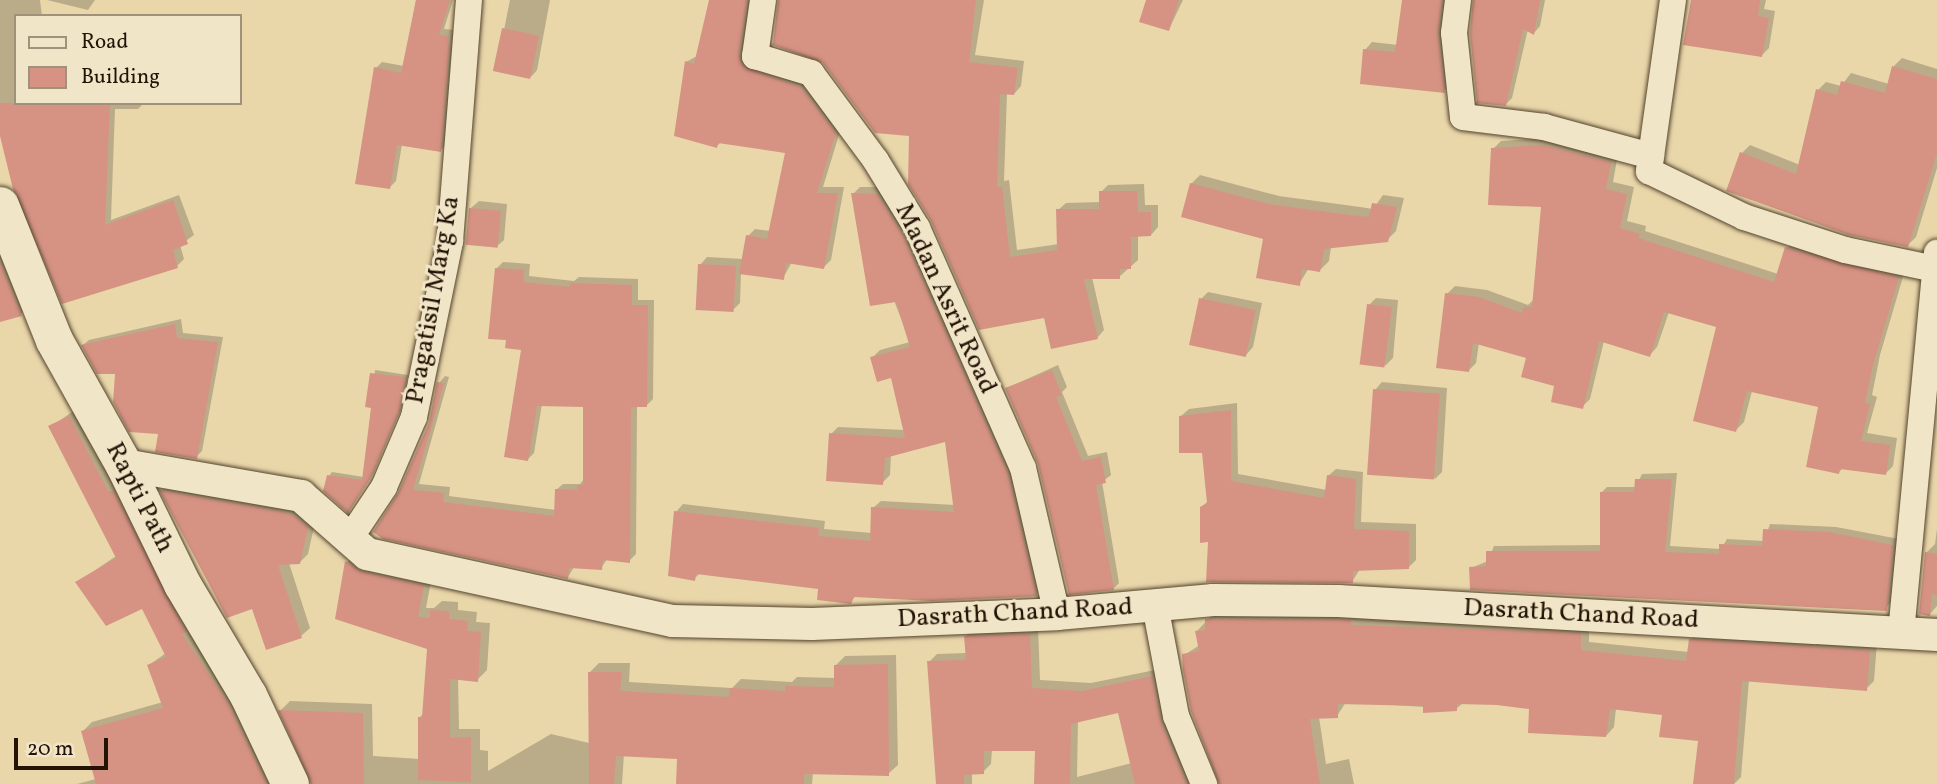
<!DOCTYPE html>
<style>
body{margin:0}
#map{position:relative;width:1937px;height:784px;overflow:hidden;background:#e9d7aa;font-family:Vollkorn,serif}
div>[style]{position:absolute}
.shadow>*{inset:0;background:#0003}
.building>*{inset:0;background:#d69384;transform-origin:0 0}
.roads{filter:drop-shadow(0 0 2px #54432e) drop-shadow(0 0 2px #54432e)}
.minor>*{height:26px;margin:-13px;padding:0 13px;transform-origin:13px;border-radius:13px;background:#f1e5c8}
.tertiary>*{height:32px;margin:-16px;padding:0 16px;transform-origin:16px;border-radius:16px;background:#f1e5c8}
.secondary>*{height:37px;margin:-18.5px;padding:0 18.5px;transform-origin:18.5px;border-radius:18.5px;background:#f1e5c8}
span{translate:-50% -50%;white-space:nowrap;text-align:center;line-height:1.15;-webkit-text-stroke:6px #f1e5c8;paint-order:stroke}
.street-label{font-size:26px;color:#231205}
.legend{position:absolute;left:14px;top:14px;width:228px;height:91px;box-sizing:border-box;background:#f1e5c8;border:2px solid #9f917a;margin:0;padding:9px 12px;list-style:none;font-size:21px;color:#231205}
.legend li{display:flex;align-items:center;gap:14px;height:35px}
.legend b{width:35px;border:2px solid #9f917a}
.scale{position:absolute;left:14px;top:738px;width:94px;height:32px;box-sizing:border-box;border:4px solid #231205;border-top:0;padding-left:9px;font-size:21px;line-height:24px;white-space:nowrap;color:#231205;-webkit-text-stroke:5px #f1e5c8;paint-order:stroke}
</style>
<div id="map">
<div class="shadow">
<div style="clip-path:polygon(0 0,40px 0,42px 16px,16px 16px,16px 103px,144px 103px,138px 109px,115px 109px,111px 220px,179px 195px,194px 235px,180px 245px,184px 259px,177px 266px,63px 302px,0 131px)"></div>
<div style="clip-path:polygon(47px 0,95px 0,88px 10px)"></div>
<div style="clip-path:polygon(416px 0,453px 0,444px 29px,454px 30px,447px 144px,441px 150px,402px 144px,396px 181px,389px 188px,376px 68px,382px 62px,404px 66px)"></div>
<div style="clip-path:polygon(510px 0,550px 0,537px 70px,531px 77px,496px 70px)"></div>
<div style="clip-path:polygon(711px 0,753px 0,747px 53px,809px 80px,842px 125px,823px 187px,844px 187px,831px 260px,823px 268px,792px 262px,783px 278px,741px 272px,740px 303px,732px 311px,700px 265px,707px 257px,743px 259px,748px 236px,755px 229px,771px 231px,788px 151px,721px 142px,717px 146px,686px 62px,697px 56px)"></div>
<div style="clip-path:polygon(779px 0,984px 0,975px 55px,1024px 61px,1021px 86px,1014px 94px,1007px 93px,1004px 181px,1009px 180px,1017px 250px,1059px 244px,1058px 210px,1066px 203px,1101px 202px,1101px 192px,1108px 185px,1144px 184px,1145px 205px,1158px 205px,1158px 227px,1151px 235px,1138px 235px,1138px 260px,1119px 277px,1092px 277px,1104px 330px,1097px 338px,1046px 316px,910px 134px)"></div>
<div style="clip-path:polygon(1148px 0,1183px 0,1169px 29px)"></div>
<div style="clip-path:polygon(1403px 0,1448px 0,1451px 84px,1444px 91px,1365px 50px,1372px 42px,1398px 45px)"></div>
<div style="clip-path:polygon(1473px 0,1545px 0,1540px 26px,1534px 33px,1528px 29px,1512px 98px,1505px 105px)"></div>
<div style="clip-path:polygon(1695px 0,1766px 0,1764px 9px,1775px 11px,1769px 48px,1762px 55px)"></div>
<div style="clip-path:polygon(1902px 58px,1937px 69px,1937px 168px,1916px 237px,1908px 245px,1742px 153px,1750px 145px,1800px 165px,1818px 90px,1826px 82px,1841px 86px,1851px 73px,1889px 84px,1894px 66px)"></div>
<div style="clip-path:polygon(1552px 138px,1618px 154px,1613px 182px,1634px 187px,1627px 221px,1646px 226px,1645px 231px,1778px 274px,1787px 248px,1795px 240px,1905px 270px,1880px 355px,1872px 395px,1877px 397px,1867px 433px,1897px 438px,1893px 466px,1886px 473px,1843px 468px,1839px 472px,1820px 406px,1752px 391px,1744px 422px,1736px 430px,1718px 326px,1669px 312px,1657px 347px,1650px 355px,1604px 341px,1590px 399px,1582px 407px,1528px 357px,1479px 343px,1476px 363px,1469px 370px,1447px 294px,1455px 286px,1487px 290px,1528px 305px,1534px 299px,1543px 206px,1493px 149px,1501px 141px)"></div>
<div style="clip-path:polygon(1200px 175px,1279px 196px,1360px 207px,1373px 209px,1383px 195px,1404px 198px,1396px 231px,1387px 240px,1331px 247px,1329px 261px,1320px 270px,1309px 268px,1299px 284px,1265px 237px,1191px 184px)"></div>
<div style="clip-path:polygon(860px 187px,885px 187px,1015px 465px,1043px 587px,1036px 595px,857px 595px,850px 602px,820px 588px,700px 573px,694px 579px,676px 512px,683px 504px,825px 521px,824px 529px,872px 533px,873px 508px,881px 501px,955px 505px,946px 440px,891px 454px,890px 475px,882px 483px,831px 434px,838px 427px,905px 430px,892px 376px,872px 358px,880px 350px,910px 342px,853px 194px)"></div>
<div style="clip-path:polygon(479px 201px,507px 204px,504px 240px,496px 247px,471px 208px)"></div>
<div style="clip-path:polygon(0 234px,32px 303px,21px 314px,0 320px)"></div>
<div style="clip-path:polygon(503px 262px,530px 264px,529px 276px,574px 281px,579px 277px,638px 279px,638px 300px,654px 300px,653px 399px,646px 406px,637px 406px,636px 554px,629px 561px,608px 558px,601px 568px,574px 567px,568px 577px,400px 494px,430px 423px,439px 383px,445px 376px,449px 377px,419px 484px,450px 487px,449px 496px,556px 510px,556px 490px,563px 484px,580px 484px,584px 479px,585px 406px,542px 404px,534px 453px,528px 459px,523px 348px,508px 339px,497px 268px)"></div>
<div style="clip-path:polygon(1208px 292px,1262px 303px,1253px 347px,1246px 355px,1201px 299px)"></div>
<div style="clip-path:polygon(1376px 298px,1398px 300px,1393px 358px,1385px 366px,1369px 305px)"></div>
<div style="clip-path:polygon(181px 319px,183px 333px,223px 337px,202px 451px,196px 457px,160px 432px,117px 372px,83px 345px,89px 340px)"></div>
<div style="clip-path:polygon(1058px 365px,1067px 387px,1062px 392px,1088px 456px,1107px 452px,1111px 475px,1102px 482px,1119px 583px,1113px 589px,1040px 464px,1007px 388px)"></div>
<div style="clip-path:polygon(375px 370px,408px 375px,402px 407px,373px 474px,351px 507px,329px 476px,332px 472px,364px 477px)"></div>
<div style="clip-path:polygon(1382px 382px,1447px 388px,1442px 472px,1435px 479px,1375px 390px)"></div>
<div style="clip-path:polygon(1237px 403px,1238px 474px,1327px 490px,1328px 476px,1336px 469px,1363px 472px,1361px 522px,1416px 524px,1416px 560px,1408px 568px,1360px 569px,1352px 582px,1209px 541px,1202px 507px,1208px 501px,1204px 451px,1181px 416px,1189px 409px)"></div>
<div style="clip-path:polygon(78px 408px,284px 784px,77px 784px,96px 779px,83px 731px,92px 722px,163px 702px,149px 665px,166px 653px,143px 607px,78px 582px,116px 556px,50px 427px)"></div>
<div style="clip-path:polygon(1677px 473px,1670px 546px,1721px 549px,1727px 539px,1764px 541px,1770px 524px,1836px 527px,1899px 539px,1891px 602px,1885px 609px,1471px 568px,1488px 561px,1494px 546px,1601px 545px,1601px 493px,1607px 487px,1636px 487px,1642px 474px)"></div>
<div style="clip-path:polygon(170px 482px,288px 503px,316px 518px,308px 554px,299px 563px,289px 563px,310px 628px,301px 636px,253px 607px,228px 616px,162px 490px)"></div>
<div style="clip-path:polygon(1937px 529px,1937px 606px,1930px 614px,1926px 553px,1935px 544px)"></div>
<div style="clip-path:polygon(356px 553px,432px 576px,426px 608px,434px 608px,442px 601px,458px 602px,458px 610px,477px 612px,476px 622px,490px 623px,487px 670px,477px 680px,458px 678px,459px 729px,480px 729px,480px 750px,488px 751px,488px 771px,551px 734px,589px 743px,589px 673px,599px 663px,630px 663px,629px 682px,732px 688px,741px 679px,792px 682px,797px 677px,836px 678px,835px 666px,845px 656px,896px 655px,898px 765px,888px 774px,813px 772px,812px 784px,716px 784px,679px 758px,624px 754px,622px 784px,312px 784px,280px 711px,290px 701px,372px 704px,373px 756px,420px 759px,419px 718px,424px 713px,429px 647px,337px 618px,347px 562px)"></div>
<div style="clip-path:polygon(1215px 612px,1589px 626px,1589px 642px,1689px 652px,1690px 640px,1699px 632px,1877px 642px,1874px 681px,1866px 689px,1749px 680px,1741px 777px,1734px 784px,1715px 784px,1700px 740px,1664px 714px,1616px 708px,1614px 727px,1606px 736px,1531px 708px,1497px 703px,1463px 703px,1456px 709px,1346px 702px,1337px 716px,1319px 717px,1326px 764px,1349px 759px,1354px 784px,1220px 784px,1184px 655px,1200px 645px,1197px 631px)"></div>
<div style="clip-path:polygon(evenodd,1038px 626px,1040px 680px,1091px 683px,1160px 669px,1200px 784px,1036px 784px,1037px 749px,992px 749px,991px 764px,983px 772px,972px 773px,972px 784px,937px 784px,929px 662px,937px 654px,967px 653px,965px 637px,974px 629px,1038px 626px,1119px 711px,1132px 763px,1077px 777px,1078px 720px,1119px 711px)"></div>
</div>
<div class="building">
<div style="clip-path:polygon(416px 0,450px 0,439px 35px,448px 36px,449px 51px,441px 152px,397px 145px,390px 189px,355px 184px,374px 67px,401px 73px)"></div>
<div style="clip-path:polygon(709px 0,747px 0,739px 54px,744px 67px,801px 87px,836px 133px,817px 193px,838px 193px,824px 269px,786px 263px,784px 280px,739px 274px,746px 235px,767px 239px,785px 153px,718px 143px,717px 148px,674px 136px,685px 61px,694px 64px)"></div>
<div style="clip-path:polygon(778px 0,976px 0,969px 62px,1018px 68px,1014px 95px,1000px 94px,997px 187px,1002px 187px,1010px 257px,1057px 250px,1056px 209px,1099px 209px,1099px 191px,1137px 191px,1138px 212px,1151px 212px,1151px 236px,1131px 237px,1131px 269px,1120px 269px,1120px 279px,1084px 279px,1098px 339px,1051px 349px,1044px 318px,979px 330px,931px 221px,908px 184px,909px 136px,875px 133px,823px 63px,773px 45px)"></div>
<div style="clip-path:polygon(1146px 0,1179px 0,1169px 31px,1139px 22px)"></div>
<div style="clip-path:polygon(1402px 0,1442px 0,1438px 34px,1445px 93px,1360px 84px,1363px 49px,1395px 52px)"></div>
<div style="clip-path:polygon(1473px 0,1540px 0,1534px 35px,1523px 29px,1506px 106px,1477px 103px,1470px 33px)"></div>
<div style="clip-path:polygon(1691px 0,1760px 0,1758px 16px,1769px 18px,1762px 57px,1683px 45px)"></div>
<div style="left:502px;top:28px;width:38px;height:44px;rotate:12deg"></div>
<div style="clip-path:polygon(1892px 66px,1937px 79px,1937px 153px,1908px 247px,1849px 235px,1726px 191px,1740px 152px,1796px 174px,1816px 89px,1837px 95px,1841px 81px,1885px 93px)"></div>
<div style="clip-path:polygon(0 103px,110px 103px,105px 225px,173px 200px,188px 244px,173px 250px,178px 268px,62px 304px,13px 189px,0 136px)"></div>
<div style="clip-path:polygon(1543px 145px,1611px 162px,1606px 189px,1627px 194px,1620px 228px,1640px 234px,1638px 238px,1774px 282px,1785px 247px,1899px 277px,1873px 365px,1865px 403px,1870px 404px,1861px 441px,1890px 445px,1886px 475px,1840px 469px,1839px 474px,1806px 467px,1818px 407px,1747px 391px,1736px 432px,1693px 421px,1716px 327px,1664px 312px,1650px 357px,1599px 341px,1583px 409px,1551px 402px,1554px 386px,1521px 377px,1526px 358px,1473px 343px,1469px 372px,1436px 368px,1445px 293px,1479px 297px,1522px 313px,1524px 307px,1532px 307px,1541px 207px,1488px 205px,1491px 148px)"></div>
<div style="clip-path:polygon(1190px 183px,1269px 204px,1350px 215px,1369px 217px,1372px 203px,1397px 207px,1388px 242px,1324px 249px,1320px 272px,1302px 269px,1300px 286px,1256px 278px,1263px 239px,1181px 217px)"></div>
<div style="clip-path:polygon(851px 193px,877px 194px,903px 235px,1008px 473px,1037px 596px,932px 601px,854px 597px,851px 604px,817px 600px,818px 589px,696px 574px,695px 581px,668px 576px,674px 511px,819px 528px,818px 536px,870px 541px,871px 507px,954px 512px,945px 442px,885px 458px,883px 485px,826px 481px,829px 433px,905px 438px,891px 378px,877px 382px,870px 357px,910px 347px,896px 302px,870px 306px)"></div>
<div style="left:469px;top:208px;width:32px;height:37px;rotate:5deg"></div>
<div style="clip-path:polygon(0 262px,22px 316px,0 322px)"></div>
<div style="left:698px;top:264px;width:38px;height:46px;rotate:3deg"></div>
<div style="clip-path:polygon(495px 268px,524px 270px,523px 282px,570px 287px,570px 283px,632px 285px,632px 305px,648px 305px,647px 407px,631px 407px,630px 563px,603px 560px,602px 570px,569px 568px,568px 579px,383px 539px,373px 532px,398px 493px,429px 423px,437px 382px,444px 383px,413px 490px,444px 493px,443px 502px,554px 516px,555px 489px,577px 490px,577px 485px,583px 485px,583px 407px,537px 406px,528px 461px,504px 457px,521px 350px,505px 348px,506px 340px,488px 339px)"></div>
<div style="left:1199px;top:298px;width:58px;height:48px;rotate:12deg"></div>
<div style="left:1367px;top:304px;width:25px;height:61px;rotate:7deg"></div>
<div style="clip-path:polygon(175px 324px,177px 338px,218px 342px,197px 459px,155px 452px,158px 434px,129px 432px,113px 402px,115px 374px,97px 374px,81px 345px)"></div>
<div style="clip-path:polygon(1052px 370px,1062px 395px,1056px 397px,1082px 461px,1101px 457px,1106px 483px,1096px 485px,1114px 590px,1069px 595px,1038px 464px,1005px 388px)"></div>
<div style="clip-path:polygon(370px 373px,406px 377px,399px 412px,370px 479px,348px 513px,323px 491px,327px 475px,362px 480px,371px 408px,365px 407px)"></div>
<div style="left:1373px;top:389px;width:67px;height:86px;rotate:4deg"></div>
<div style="clip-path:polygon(1231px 410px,1231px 481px,1324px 498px,1327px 475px,1356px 479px,1354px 529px,1409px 531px,1409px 569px,1353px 571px,1353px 583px,1206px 582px,1208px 542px,1200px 543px,1200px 507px,1207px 503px,1202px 453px,1179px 453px,1179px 416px)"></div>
<div style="clip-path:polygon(69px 416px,108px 491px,114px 491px,186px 632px,182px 634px,228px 703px,267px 784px,96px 784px,81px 731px,163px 708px,147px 665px,166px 657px,142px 609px,106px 626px,75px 582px,116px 558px,48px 426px)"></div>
<div style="clip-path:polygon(1635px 479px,1672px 479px,1665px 552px,1719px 554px,1719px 544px,1762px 546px,1763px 529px,1829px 532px,1893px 545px,1887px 611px,1470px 590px,1469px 567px,1486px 566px,1486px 551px,1600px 551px,1600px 492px,1634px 492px)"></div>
<div style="clip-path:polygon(159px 490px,279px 511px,295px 516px,308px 527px,300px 564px,278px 565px,302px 638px,266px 650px,252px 609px,227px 618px)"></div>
<div style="clip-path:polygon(1925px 552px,1937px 554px,1937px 595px,1932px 594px,1930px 616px,1919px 614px)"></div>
<div style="clip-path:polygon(345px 561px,363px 572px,424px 585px,418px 617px,430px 618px,430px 610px,449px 611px,449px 619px,468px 621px,467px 631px,481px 632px,478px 682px,450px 679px,450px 738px,471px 737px,471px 782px,418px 780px,418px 717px,422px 717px,427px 649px,335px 619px)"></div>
<div style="clip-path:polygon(1205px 619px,1337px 619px,1351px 620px,1351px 625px,1581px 633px,1581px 650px,1686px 661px,1689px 639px,1870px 650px,1867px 691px,1742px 681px,1734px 784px,1693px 784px,1698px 741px,1659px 737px,1662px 715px,1610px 709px,1606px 737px,1528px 733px,1529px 709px,1497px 705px,1457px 704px,1457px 711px,1423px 713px,1423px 706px,1338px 704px,1338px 718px,1310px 719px,1320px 784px,1219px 784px,1191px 711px,1183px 670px,1182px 654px,1199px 651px,1195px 631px,1205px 630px)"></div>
<div style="clip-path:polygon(1030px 634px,1032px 688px,1082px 691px,1152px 676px,1161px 722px,1187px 784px,1135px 784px,1118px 713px,1071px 724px,1070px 784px,1034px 784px,1035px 751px,984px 751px,984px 774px,964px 775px,964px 784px,936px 784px,927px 661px,966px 660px,964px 636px)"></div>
<div style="clip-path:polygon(888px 664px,889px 776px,804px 774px,804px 784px,676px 784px,677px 759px,616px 756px,614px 784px,589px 784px,588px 672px,622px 672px,620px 691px,729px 697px,730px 688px,785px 691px,785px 686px,834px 687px,834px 665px)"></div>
<div style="clip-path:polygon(278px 710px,363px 713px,364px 784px,311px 784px)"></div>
</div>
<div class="roads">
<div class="minor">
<div style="left:763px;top:0;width:57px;rotate:98.1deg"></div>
<div style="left:755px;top:56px;width:59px;rotate:16.9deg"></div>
<div style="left:811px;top:73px;width:109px;rotate:53.5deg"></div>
<div style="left:876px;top:161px;width:79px;rotate:58.5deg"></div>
<div style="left:917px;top:228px;width:262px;rotate:66.2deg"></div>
<div style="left:1023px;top:468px;width:150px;rotate:76.9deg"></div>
<div style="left:1458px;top:0;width:33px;rotate:97deg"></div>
<div style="left:1454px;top:33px;width:84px;rotate:83.9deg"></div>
<div style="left:1463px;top:117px;width:82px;rotate:7deg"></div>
<div style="left:1544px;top:127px;width:111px;rotate:15.2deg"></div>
<div style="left:1673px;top:0;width:173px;rotate:98deg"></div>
<div style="left:1649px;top:171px;width:106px;rotate:25.8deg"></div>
<div style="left:1744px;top:217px;width:106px;rotate:18.1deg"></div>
<div style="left:1845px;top:250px;width:92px;rotate:11.9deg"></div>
<div style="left:348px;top:541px;width:65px;rotate:-56.3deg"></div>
<div style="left:384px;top:487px;width:76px;rotate:-66.8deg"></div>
<div style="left:414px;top:417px;width:180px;rotate:-78.4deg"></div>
<div style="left:450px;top:241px;width:242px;rotate:-85.5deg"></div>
<div style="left:1155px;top:605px;width:113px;rotate:79.3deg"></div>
<div style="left:1176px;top:716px;width:74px;rotate:67.6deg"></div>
<div style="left:1901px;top:633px;width:382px;rotate:-84.6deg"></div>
</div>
<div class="tertiary">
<div style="left:124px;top:465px;width:180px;rotate:9.9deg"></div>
<div style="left:301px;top:496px;width:88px;rotate:41.3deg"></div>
<div style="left:367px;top:554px;width:312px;rotate:12.4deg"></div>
<div style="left:672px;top:621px;width:140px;rotate:1.2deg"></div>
<div style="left:812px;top:624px;width:245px;rotate:-2.3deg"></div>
<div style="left:1057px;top:614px;width:157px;rotate:-5.1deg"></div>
<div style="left:1213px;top:600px;width:125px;rotate:0.5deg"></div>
<div style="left:1338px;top:601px;width:600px;rotate:3.25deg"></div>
</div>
<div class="secondary">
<div style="left:0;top:205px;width:145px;rotate:68.2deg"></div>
<div style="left:54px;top:340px;width:143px;rotate:60.8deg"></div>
<div style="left:124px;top:465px;width:132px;rotate:64deg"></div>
<div style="left:182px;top:584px;width:129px;rotate:59.3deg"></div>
<div style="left:248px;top:695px;width:98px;rotate:64.7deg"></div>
</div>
</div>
<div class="street-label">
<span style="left:945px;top:299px;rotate:65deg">Madan Asrit Road</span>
<span style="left:434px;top:300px;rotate:-80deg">Pragatisil Marg Ka</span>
<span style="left:139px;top:498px;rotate:63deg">Rapti Path</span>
<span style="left:1015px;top:614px;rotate:-3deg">Dasrath Chand Road</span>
<span style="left:1581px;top:615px;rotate:3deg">Dasrath Chand Road</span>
</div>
<ul class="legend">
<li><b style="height:9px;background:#f1e5c8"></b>Road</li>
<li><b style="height:19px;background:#d69384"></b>Building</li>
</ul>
<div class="scale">20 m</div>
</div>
